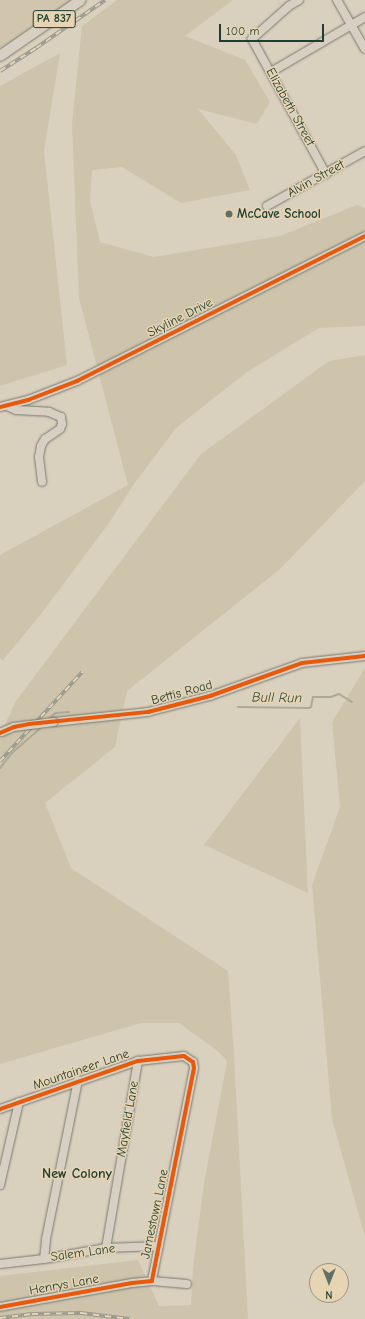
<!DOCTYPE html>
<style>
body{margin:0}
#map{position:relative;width:365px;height:1319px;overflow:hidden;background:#dad0be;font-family:"Comic Neue",sans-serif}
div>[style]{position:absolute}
.built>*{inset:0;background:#d1c5ad}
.green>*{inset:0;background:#cec4ac}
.stream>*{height:2px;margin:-1px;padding:0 1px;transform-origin:1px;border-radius:1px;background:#acaa93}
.roads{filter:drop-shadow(0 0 1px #797a70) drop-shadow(0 0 1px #797a70)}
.minor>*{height:8px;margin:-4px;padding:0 4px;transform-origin:4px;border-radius:4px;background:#d6cfc2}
.major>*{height:10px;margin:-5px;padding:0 5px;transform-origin:5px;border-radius:5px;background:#d6cfc2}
.rail>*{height:3.5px;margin-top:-1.75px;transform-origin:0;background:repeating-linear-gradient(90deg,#e6d4b2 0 6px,#9b9a90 0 12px);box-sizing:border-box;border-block:1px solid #9b9a90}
.bridges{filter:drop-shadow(0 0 1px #797a70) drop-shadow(0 0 1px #797a70)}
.minor-bridge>*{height:8px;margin:-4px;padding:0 4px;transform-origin:4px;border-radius:4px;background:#d6cfc2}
.cycleway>*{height:4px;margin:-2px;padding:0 2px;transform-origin:2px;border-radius:2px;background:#e8590c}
.dots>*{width:11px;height:11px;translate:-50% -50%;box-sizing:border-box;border:2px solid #e6d4b2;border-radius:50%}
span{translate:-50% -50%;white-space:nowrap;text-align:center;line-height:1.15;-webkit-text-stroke:3px #e6d4b2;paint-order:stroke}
.shield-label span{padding:1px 3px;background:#e6d4b2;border:1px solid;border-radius:3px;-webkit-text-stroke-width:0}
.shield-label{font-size:12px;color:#1f3d34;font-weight:700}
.street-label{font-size:13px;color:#1f3d34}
.poi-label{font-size:13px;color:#1f3d34;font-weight:700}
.left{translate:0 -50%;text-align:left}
.water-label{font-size:14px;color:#314b3f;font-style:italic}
.neighbourhood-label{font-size:14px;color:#1f3d34;font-weight:700}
.north{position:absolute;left:309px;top:1263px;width:40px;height:40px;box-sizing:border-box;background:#e6d4b2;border:1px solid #969880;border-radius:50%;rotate:180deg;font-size:11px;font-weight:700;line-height:16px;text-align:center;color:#1f3d34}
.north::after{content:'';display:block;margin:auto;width:14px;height:18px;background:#607064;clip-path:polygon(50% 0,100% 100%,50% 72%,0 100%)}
.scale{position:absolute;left:219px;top:24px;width:105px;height:18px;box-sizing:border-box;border:2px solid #1f3d34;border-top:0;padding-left:5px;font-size:12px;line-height:14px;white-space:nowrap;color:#1f3d34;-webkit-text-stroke:3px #e6d4b2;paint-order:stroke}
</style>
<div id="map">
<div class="built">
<div style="clip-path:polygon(0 0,72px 0,32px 30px,0 48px)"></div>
</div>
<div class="green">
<div style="clip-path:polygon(117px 0,233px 0,185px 36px,245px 60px,270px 102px,257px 124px,198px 109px,236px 155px,250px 190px,181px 203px,122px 167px,92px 170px,90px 201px,100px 242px,154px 257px,280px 236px,357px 205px,365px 208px,365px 326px,319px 328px,247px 372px,176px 428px,134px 484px,109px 523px,41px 614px,3px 660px,0 658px,0 555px,128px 485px,79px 298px,72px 124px,82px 26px)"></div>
<div style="clip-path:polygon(60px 53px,44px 151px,67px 365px,0 386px,0 86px)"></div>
<div style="clip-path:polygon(365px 355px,365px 481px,280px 569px,127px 691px,115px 747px,45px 803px,71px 868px,228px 971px,234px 1054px,248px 1319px,0 1319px,0 1276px,138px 1260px,159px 1306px,191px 1305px,193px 1268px,204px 1183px,227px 1061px,219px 1052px,179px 1023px,141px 1023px,0 1064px,0 735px,16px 701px,201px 454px,329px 361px)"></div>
<div style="clip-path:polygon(365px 668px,365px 1237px,332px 1119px,312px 885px,340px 807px,332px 722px)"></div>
<div style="clip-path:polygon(300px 718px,308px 893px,204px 845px)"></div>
</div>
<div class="stream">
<div style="left:238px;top:707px;width:71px;rotate:0.8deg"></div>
<div style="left:309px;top:708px;width:2px;rotate:-27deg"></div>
<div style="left:311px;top:707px;width:10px;rotate:-79deg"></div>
<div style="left:313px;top:697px;width:18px"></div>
<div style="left:331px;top:697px;width:9px;rotate:-21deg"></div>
<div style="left:339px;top:694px;width:15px;rotate:32deg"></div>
<div style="left:48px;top:720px;width:10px;rotate:-45deg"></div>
<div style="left:55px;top:713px;width:14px;rotate:-4deg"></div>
<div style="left:0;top:768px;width:21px;rotate:-51deg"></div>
<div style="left:13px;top:752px;width:40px;rotate:-41deg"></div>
</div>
<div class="roads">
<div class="minor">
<div style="left:299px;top:0;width:12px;rotate:149deg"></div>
<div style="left:289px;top:6px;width:50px;rotate:138.3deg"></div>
<div style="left:252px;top:39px;width:154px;rotate:61.3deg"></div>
<div style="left:337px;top:0;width:56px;rotate:60.3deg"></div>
<div style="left:271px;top:72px;width:109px;rotate:-30.3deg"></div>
<div style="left:267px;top:206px;width:112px;rotate:-29.3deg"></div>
<div style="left:7px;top:406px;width:10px;rotate:24deg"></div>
<div style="left:16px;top:410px;width:33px;rotate:3deg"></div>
<div style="left:49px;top:412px;width:13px;rotate:23deg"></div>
<div style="left:61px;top:417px;width:7px;rotate:82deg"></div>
<div style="left:62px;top:424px;width:5px;rotate:112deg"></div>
<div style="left:60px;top:429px;width:18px;rotate:146deg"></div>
<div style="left:45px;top:439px;width:8px;rotate:120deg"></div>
<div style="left:41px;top:446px;width:11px;rotate:100deg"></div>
<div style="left:39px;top:457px;width:25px;rotate:83deg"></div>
<div style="left:0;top:407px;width:29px;rotate:-14deg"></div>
<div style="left:28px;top:400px;width:53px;rotate:-21.2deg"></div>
<div style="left:77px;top:381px;width:322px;rotate:-26.7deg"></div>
<div style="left:54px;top:722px;width:95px;rotate:-6.1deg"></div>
<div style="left:148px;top:712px;width:64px;rotate:-14.5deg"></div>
<div style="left:210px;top:696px;width:98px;rotate:-19.7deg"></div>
<div style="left:302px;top:663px;width:63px;rotate:-6.3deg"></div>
<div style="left:0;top:1109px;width:146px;rotate:-19.2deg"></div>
<div style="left:138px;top:1061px;width:46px;rotate:-6.2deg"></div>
<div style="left:184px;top:1056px;width:11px;rotate:34deg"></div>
<div style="left:193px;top:1062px;width:6px;rotate:81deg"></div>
<div style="left:194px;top:1068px;width:217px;rotate:101.2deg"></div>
<div style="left:152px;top:1281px;width:20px;rotate:174deg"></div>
<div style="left:132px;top:1283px;width:134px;rotate:169.7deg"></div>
<div style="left:0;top:1185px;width:85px;rotate:-77.1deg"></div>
<div style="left:106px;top:1248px;width:190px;rotate:-80.3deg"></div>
<div style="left:44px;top:1259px;width:20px;rotate:-84deg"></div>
<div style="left:46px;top:1239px;width:162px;rotate:-78.6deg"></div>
<div style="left:0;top:1264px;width:44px;rotate:-6.5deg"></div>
<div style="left:44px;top:1259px;width:63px;rotate:-10.1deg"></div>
<div style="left:106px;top:1248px;width:53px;rotate:-2.2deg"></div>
<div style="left:152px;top:1281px;width:35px;rotate:5deg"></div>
</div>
<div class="major">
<div style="left:0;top:56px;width:98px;rotate:-34.7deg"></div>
</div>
</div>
<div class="rail">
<div style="left:0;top:71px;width:43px;rotate:-32.6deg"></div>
<div style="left:36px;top:48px;width:84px;rotate:-34.8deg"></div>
<div style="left:0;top:761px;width:121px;rotate:-47.3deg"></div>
<div style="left:0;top:1318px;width:32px;rotate:-7deg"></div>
<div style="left:32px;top:1314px;width:49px;rotate:-1.2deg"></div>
<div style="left:81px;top:1313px;width:49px;rotate:7deg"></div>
</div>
<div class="bridges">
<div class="minor-bridge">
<div style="left:2px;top:732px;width:13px;rotate:-23deg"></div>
<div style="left:14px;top:727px;width:40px;rotate:-7.1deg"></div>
</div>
</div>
<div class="cycleway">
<div style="left:0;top:407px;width:29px;rotate:-14deg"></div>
<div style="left:28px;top:400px;width:53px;rotate:-21.2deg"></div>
<div style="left:77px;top:381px;width:322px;rotate:-26.7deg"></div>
<div style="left:0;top:733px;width:15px;rotate:-23deg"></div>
<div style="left:14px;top:727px;width:15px;rotate:-11deg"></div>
<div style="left:29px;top:724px;width:120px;rotate:-5.8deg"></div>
<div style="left:148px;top:712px;width:64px;rotate:-14.5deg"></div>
<div style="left:210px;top:696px;width:98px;rotate:-19.7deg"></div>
<div style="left:302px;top:663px;width:63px;rotate:-6.3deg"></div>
<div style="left:0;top:1109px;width:146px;rotate:-19.2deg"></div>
<div style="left:138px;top:1061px;width:46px;rotate:-6.2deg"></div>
<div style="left:184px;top:1056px;width:11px;rotate:34deg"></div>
<div style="left:193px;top:1062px;width:6px;rotate:81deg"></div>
<div style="left:194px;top:1068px;width:217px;rotate:101.2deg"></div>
<div style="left:152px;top:1281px;width:20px;rotate:174deg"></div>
<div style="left:132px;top:1283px;width:134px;rotate:169.7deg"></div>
</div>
<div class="dots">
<div style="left:229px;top:214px;background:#607064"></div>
</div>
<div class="shield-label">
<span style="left:54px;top:19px">PA 837</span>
</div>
<div class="street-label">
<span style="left:290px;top:107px;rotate:61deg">Elizabeth Street</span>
<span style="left:316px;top:179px;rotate:-29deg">Alvin Street</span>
<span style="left:180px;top:318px;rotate:-27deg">Skyline Drive</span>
<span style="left:182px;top:693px;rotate:-15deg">Bettis Road</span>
<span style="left:81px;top:1070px;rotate:-19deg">Mountaineer Lane</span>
<span style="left:128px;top:1119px;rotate:-80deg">Mayfield Lane</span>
<span style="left:155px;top:1214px;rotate:-78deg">Jamestown Lane</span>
<span style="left:83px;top:1253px;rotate:-8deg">Salem Lane</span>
<span style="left:64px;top:1285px;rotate:-10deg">Henrys Lane</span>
</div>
<div class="poi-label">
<span class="left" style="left:237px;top:214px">McCave School</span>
</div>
<div class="water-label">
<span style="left:277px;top:698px;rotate:1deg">Bull Run</span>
</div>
<div class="neighbourhood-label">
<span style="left:77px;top:1174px">New Colony</span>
</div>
<div class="north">N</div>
<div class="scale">100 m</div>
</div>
